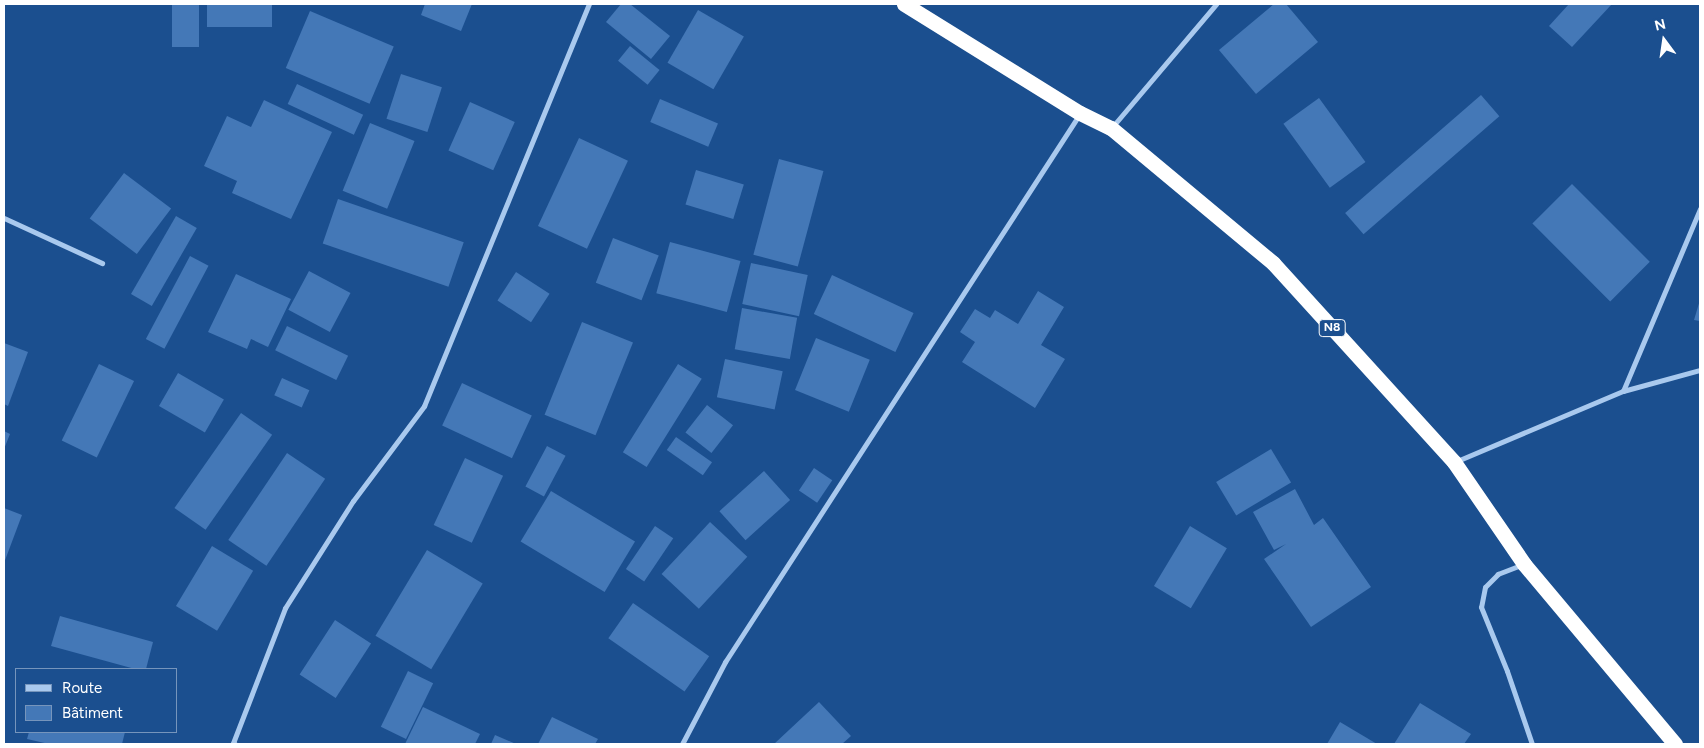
<!DOCTYPE html>
<meta charset="utf-8">
<style>
body{margin:0}
#map{position:relative;width:1704px;height:748px;overflow:hidden;background:#1b4f8f;font-family:Figtree,sans-serif}
div>[style]{position:absolute}
.building>*{inset:0;background:#4478b7;transform-origin:0 0}
.street>*{height:5px;margin:-2.5px;padding:0 2.5px;transform-origin:2.5px;border-radius:2.5px;background:#a9c9ee}
.highway>*{height:15px;margin:-7.5px;padding:0 7.5px;transform-origin:7.5px;border-radius:7.5px;background:#fff}
span{translate:-50% -50%;white-space:nowrap;text-align:center;line-height:1.15;-webkit-text-stroke:4px #1b4f8f;paint-order:stroke}
.shield-label span{padding:1px 4px;background:#1b4f8f;border:1px solid;border-radius:4px;-webkit-text-stroke-width:0}
.shield-label{font-size:12px;color:#fff;font-weight:700}
.frame{position:absolute;inset:0;border:5px solid #fff;pointer-events:none}
.legend{position:absolute;left:15px;top:668px;width:162px;height:65px;box-sizing:border-box;background:#1b4f8f;border:1px solid #7695bc;margin:0;padding:6px 9px;list-style:none;font-size:15px;color:#fff}
.legend li{display:flex;align-items:center;gap:10px;height:25px}
.legend b{width:25px;border:1px solid #7695bc}
.north{position:absolute;left:1639px;top:15px;width:50px;height:50px;-webkit-text-stroke:4px #1b4f8f;paint-order:stroke;rotate:346deg;font-size:14px;font-weight:700;line-height:20px;text-align:center;color:#fff}
.north::after{content:'';display:block;margin:auto;width:18px;height:22px;background:#fff;clip-path:polygon(50% 0,100% 100%,50% 72%,0 100%)}
</style>
<div id="map">
<div class="building">
<div style="left:172px;top:4px;width:27px;height:43px"></div>
<div style="left:207px;top:4px;width:65px;height:23px"></div>
<div style="clip-path:polygon(425px 4px,472px 4px,461px 31px,421px 15px)"></div>
<div style="clip-path:polygon(621px 4px,630px 4px,670px 36px,651px 59px,606px 22px)"></div>
<div style="clip-path:polygon(1274px 4px,1286px 4px,1318px 42px,1256px 94px,1219px 50px)"></div>
<div style="clip-path:polygon(1569px 4px,1612px 4px,1572px 47px,1549px 26px)"></div>
<div style="left:698px;top:10px;width:53px;height:61px;rotate:30deg"></div>
<div style="left:310px;top:11px;width:91px;height:62px;rotate:23deg"></div>
<div style="left:630px;top:46px;width:38px;height:19px;rotate:39deg"></div>
<div style="left:401px;top:74px;width:43px;height:47px;rotate:18deg"></div>
<div style="left:297px;top:84px;width:73px;height:22px;rotate:25deg"></div>
<div style="left:1481px;top:95px;width:28px;height:180px;rotate:49deg"></div>
<div style="left:1319px;top:98px;width:79px;height:44px;rotate:54deg"></div>
<div style="left:660px;top:99px;width:63px;height:25px;rotate:23deg"></div>
<div style="clip-path:polygon(264px 100px,332px 132px,291px 219px,232px 193px,237px 181px,204px 166px,227px 116px,251px 127px)"></div>
<div style="left:470px;top:102px;width:49px;height:53px;rotate:24deg"></div>
<div style="left:370px;top:123px;width:48px;height:73px;rotate:22deg"></div>
<div style="left:579px;top:138px;width:54px;height:97px;rotate:25deg"></div>
<div style="left:779px;top:159px;width:46px;height:99px;rotate:15deg"></div>
<div style="left:696px;top:170px;width:50px;height:36px;rotate:17deg"></div>
<div style="left:124px;top:173px;width:59px;height:57px;rotate:37deg"></div>
<div style="left:1572px;top:184px;width:110px;height:56px;rotate:45deg"></div>
<div style="left:338px;top:199px;width:133px;height:47px;rotate:19deg"></div>
<div style="left:176px;top:216px;width:24px;height:90px;rotate:30deg"></div>
<div style="left:613px;top:238px;width:49px;height:48px;rotate:21deg"></div>
<div style="left:670px;top:242px;width:73px;height:53px;rotate:15deg"></div>
<div style="left:190px;top:256px;width:21px;height:94px;rotate:28deg"></div>
<div style="left:751px;top:263px;width:58px;height:42px;rotate:12deg"></div>
<div style="left:309px;top:271px;width:47px;height:44px;rotate:28deg"></div>
<div style="left:516px;top:272px;width:40px;height:34px;rotate:33deg"></div>
<div style="clip-path:polygon(236px 274px,291px 299px,268px 347px,251px 339px,247px 349px,208px 332px)"></div>
<div style="left:832px;top:275px;width:90px;height:43px;rotate:25deg"></div>
<div style="clip-path:polygon(1038px 291px,1064px 307px,1041px 345px,1065px 359px,1035px 408px,962px 362px,975px 342px,960px 332px,975px 309px,990px 318px,995px 310px,1018px 324px)"></div>
<div style="clip-path:polygon(1700px 300px,1700px 321px,1694px 320px)"></div>
<div style="left:742px;top:308px;width:56px;height:42px;rotate:10deg"></div>
<div style="left:582px;top:322px;width:55px;height:100px;rotate:22deg"></div>
<div style="left:287px;top:326px;width:68px;height:27px;rotate:26deg"></div>
<div style="left:816px;top:338px;width:58px;height:56px;rotate:22deg"></div>
<div style="clip-path:polygon(4px 343px,28px 352px,8px 406px,4px 404px)"></div>
<div style="left:725px;top:359px;width:59px;height:39px;rotate:12deg"></div>
<div style="left:99px;top:364px;width:39px;height:85px;rotate:26deg"></div>
<div style="left:678px;top:364px;width:28px;height:104px;rotate:32deg"></div>
<div style="left:178px;top:373px;width:53px;height:38px;rotate:30deg"></div>
<div style="left:282px;top:378px;width:30px;height:19px;rotate:24deg"></div>
<div style="left:462px;top:383px;width:77px;height:47px;rotate:25deg"></div>
<div style="left:707px;top:405px;width:33px;height:35px;rotate:38deg"></div>
<div style="left:241px;top:413px;width:38px;height:116px;rotate:35deg"></div>
<div style="clip-path:polygon(4px 431px,10px 434px,4px 449px)"></div>
<div style="left:676px;top:437px;width:44px;height:16px;rotate:35deg"></div>
<div style="left:547px;top:446px;width:21px;height:46px;rotate:28deg"></div>
<div style="left:1271px;top:449px;width:39px;height:64px;rotate:59deg"></div>
<div style="left:287px;top:453px;width:46px;height:105px;rotate:34deg"></div>
<div style="left:465px;top:458px;width:42px;height:74px;rotate:25deg"></div>
<div style="left:814px;top:468px;width:22px;height:27px;rotate:34deg"></div>
<div style="left:764px;top:471px;width:39px;height:60px;rotate:48deg"></div>
<div style="clip-path:polygon(1295px 489px,1314px 525px,1323px 518px,1371px 587px,1311px 627px,1264px 559px,1286px 544px,1274px 550px,1253px 512px)"></div>
<div style="left:551px;top:491px;width:98px;height:59px;rotate:31deg"></div>
<div style="clip-path:polygon(4px 508px,22px 515px,4px 563px)"></div>
<div style="left:710px;top:522px;width:51px;height:71px;rotate:43deg"></div>
<div style="left:655px;top:526px;width:22px;height:52px;rotate:34deg"></div>
<div style="left:1190px;top:526px;width:43px;height:70px;rotate:31deg"></div>
<div style="left:212px;top:546px;width:48px;height:70px;rotate:31deg"></div>
<div style="left:427px;top:550px;width:65px;height:100px;rotate:31deg"></div>
<div style="left:633px;top:603px;width:93px;height:43px;rotate:35deg"></div>
<div style="clip-path:polygon(60px 616px,153px 642px,146px 669px,135px 669px,51px 646px)"></div>
<div style="left:335px;top:620px;width:43px;height:65px;rotate:33deg"></div>
<div style="left:408px;top:671px;width:28px;height:62px;rotate:26deg"></div>
<div style="clip-path:polygon(819px 702px,851px 736px,842px 744px,774px 744px)"></div>
<div style="clip-path:polygon(1420px 703px,1471px 734px,1464px 744px,1394px 744px)"></div>
<div style="clip-path:polygon(423px 707px,480px 734px,475px 744px,405px 744px)"></div>
<div style="clip-path:polygon(552px 717px,598px 739px,595px 744px,538px 744px)"></div>
<div style="clip-path:polygon(1340px 722px,1377px 744px,1327px 744px)"></div>
<div style="clip-path:polygon(29px 732px,125px 732px,122px 744px,49px 744px,27px 739px)"></div>
<div style="clip-path:polygon(495px 735px,516px 744px,491px 744px)"></div>
</div>
<div class="street">
<div style="left:1113px;top:126px;width:160px;rotate:-49.8deg"></div>
<div style="left:4px;top:218px;width:108px;rotate:24.7deg"></div>
<div style="left:1623px;top:391px;width:198px;rotate:-67.1deg"></div>
<div style="left:1457px;top:461px;width:180px;rotate:-22.9deg"></div>
<div style="left:1623px;top:391px;width:80px;rotate:-15.3deg"></div>
<div style="left:1521px;top:565px;width:25px;rotate:159deg"></div>
<div style="left:1498px;top:574px;width:18px;rotate:135deg"></div>
<div style="left:1485px;top:587px;width:20px;rotate:101deg"></div>
<div style="left:1481px;top:607px;width:69px;rotate:67.9deg"></div>
<div style="left:1507px;top:671px;width:77px;rotate:71.1deg"></div>
<div style="left:235px;top:744px;width:2px;rotate:-153deg"></div>
<div style="left:233px;top:743px;width:145px;rotate:-68.9deg"></div>
<div style="left:285px;top:608px;width:127px;rotate:-57.6deg"></div>
<div style="left:353px;top:501px;width:119px;rotate:-53.2deg"></div>
<div style="left:424px;top:406px;width:435px;rotate:-67.7deg"></div>
<div style="left:682px;top:744px;width:93px;rotate:-62.3deg"></div>
<div style="left:725px;top:662px;width:652px;rotate:-57.09deg"></div>
</div>
<div class="highway">
<div style="left:904px;top:4px;width:207px;rotate:31.8deg"></div>
<div style="left:1080px;top:113px;width:34px;rotate:26deg"></div>
<div style="left:1111px;top:128px;width:211px;rotate:39.8deg"></div>
<div style="left:1273px;top:263px;width:269px;rotate:47.7deg"></div>
<div style="left:1454px;top:462px;width:124px;rotate:55.5deg"></div>
<div style="left:1524px;top:564px;width:235px;rotate:50deg"></div>
</div>
<div class="shield-label">
<span style="left:1332px;top:328px">N8</span>
</div>
<div class="frame"></div>
<ul class="legend">
<li><b style="height:6px;background:#a9c9ee"></b>Route</li>
<li><b style="height:14px;background:#4478b7"></b>Bâtiment</li>
</ul>
<div class="north">N</div>
</div>
